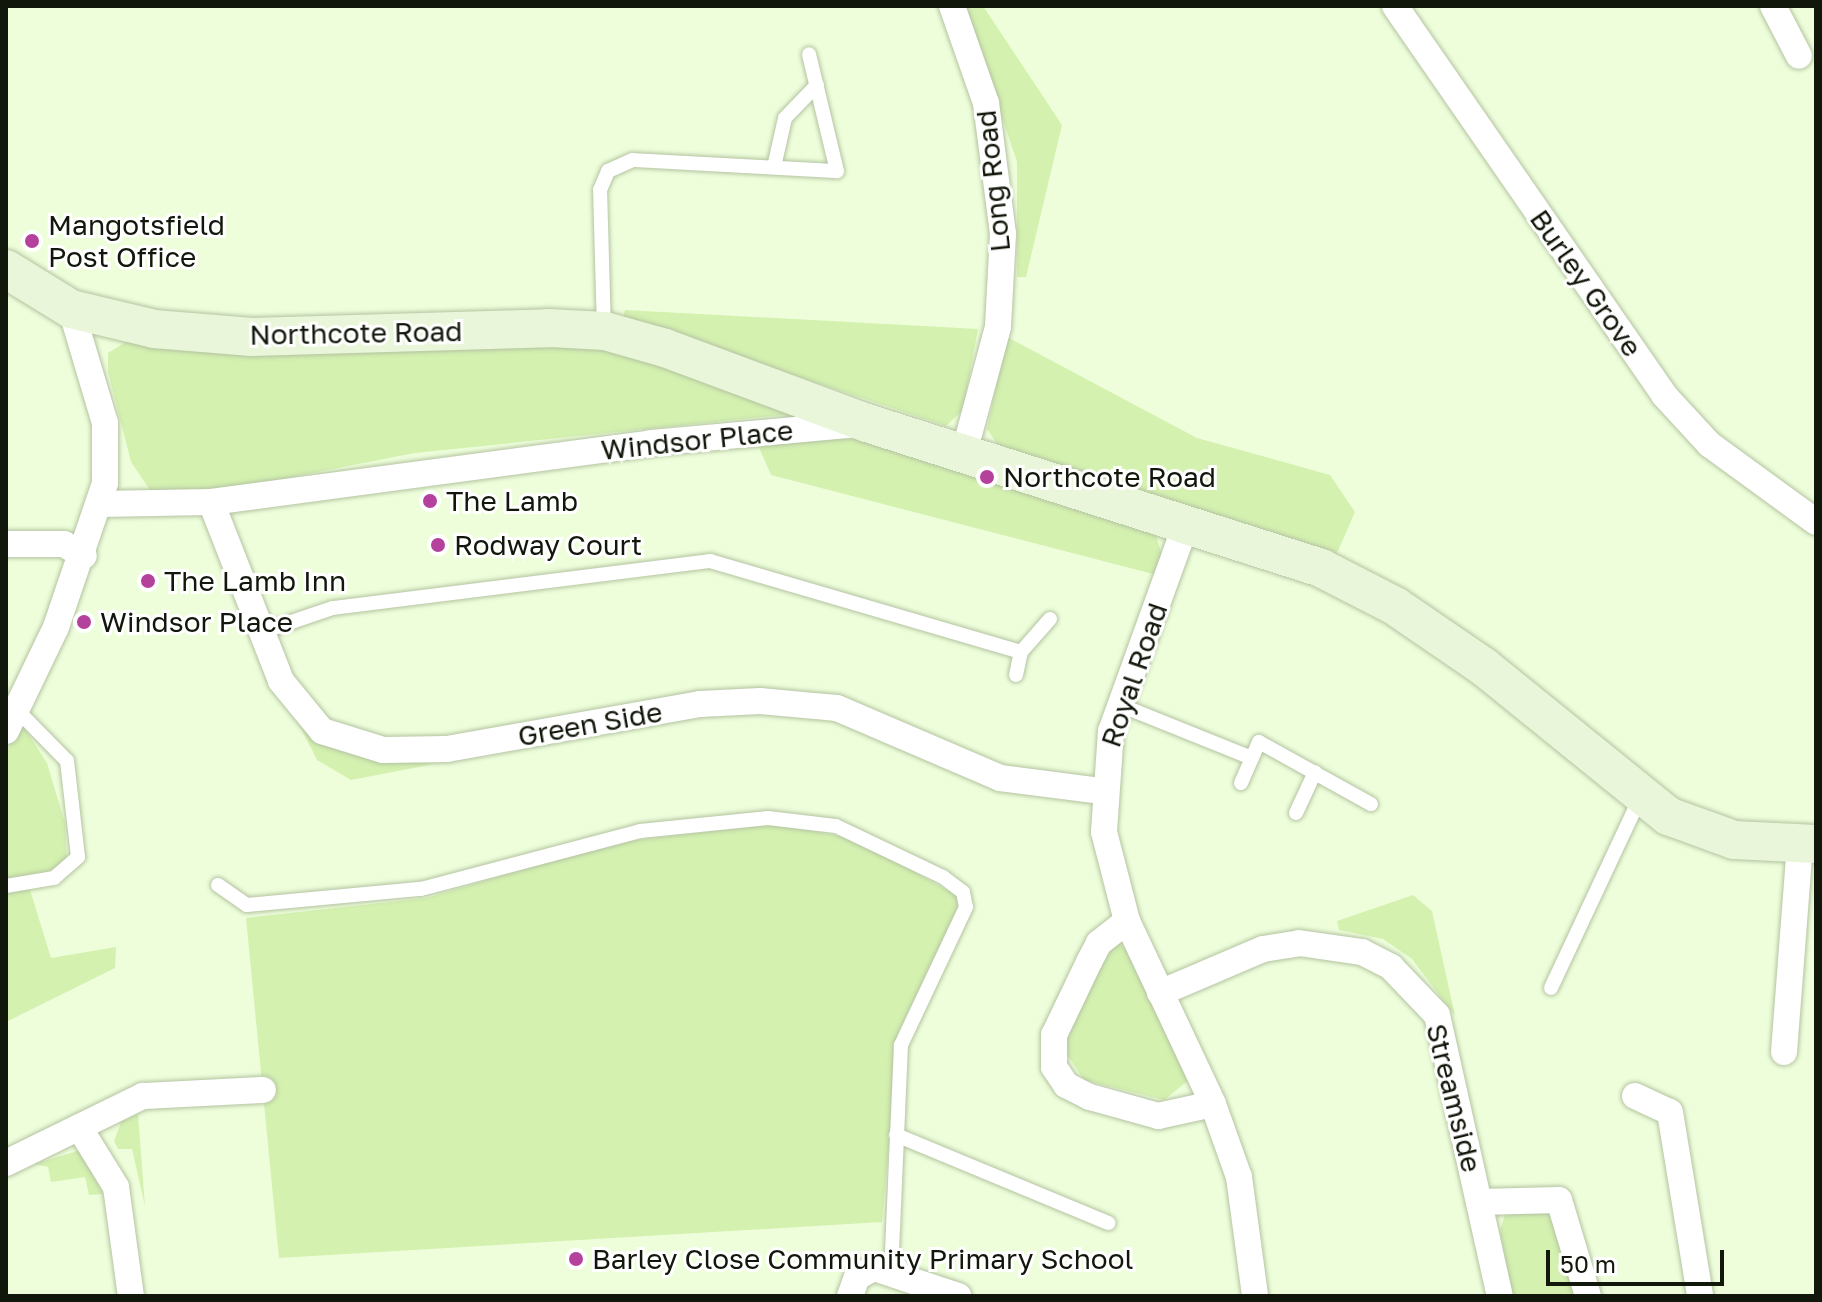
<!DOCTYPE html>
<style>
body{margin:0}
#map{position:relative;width:1822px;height:1302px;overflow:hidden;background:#eefedb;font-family:"Golos Text",sans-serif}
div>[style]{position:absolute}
.green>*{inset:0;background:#d4f1b0}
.roads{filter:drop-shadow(0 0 2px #b4c3a1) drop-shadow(0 0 2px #b4c3a1)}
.lane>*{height:14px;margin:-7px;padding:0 7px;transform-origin:7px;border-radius:7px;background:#fff}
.street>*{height:26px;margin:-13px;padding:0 13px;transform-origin:13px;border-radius:13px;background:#fff}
.secondary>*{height:38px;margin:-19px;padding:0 19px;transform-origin:19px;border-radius:19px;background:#eaf6d9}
.dots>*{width:22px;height:22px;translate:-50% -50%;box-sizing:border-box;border:4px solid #fff;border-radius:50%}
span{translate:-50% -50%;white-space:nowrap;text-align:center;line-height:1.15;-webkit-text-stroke:6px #fff;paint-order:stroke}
.street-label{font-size:28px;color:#12170b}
.poi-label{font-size:28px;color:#12170b}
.left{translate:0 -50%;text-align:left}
.frame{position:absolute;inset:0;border:8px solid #12170b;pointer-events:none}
.scale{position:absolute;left:1546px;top:1250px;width:178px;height:36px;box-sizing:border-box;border:4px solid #12170b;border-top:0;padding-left:10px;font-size:24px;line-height:28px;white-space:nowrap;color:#12170b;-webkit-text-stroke:6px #fff;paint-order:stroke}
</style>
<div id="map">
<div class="green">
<div style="clip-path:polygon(965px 6px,983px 6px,1062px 125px,1026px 277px,1017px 277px,1017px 162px)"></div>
<div style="clip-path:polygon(625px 310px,978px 329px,963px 410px,946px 426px,623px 318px)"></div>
<div style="clip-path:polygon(1007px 337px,1197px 438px,1330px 475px,1355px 512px,1334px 560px,997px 444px,987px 429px)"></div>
<div style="clip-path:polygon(559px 338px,649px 355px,800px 413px,415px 453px,225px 490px,152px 493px,131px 462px,108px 372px,108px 353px,129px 340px)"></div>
<div style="clip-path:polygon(831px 438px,871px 440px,1156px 535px,1163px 559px,1157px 575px,771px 475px,757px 443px)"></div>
<div style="clip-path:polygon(289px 704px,368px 757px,434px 764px,351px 780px,317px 760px)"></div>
<div style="clip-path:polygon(21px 723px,47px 763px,65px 823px,67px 863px,27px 880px,51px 958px,116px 947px,115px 968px,6px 1022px,6px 752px)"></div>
<div style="clip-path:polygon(775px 824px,855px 839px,963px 899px,899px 1030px,882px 1222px,279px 1258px,246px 918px,426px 898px,618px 842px)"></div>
<div style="clip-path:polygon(1413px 895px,1432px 911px,1455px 1016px,1412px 959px,1383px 939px,1339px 930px,1337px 921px)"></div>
<div style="clip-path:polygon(1116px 941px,1126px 950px,1190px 1079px,1164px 1100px,1084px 1080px,1062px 1047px,1105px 949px)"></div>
<div style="clip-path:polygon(138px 1114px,145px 1206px,132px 1149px,118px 1149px,114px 1141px,121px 1122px)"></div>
<div style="clip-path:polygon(81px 1150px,103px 1194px,89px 1195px,85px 1177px,51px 1182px,48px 1167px,34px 1164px)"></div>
<div style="clip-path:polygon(1559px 1210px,1588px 1296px,1512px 1296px,1500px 1230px,1506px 1212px)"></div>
</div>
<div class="roads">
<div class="lane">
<div style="left:774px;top:167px;width:50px;rotate:-77.3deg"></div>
<div style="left:785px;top:118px;width:46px;rotate:-45.9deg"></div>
<div style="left:604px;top:331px;width:141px;rotate:-91.6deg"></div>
<div style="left:600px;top:190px;width:21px;rotate:-67deg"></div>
<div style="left:608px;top:171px;width:27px;rotate:-24deg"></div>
<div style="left:633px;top:160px;width:204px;rotate:3.1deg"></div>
<div style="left:837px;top:171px;width:120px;rotate:-103.5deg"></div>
<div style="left:259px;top:633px;width:78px;rotate:-18.7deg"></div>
<div style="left:333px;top:608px;width:380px;rotate:-7.1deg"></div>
<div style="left:710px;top:561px;width:324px;rotate:16.3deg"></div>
<div style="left:1021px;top:652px;width:44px;rotate:-48.7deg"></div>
<div style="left:1016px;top:675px;width:24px;rotate:-78deg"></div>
<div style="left:1120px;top:705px;width:142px;rotate:21.9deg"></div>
<div style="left:1241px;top:783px;width:45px;rotate:-66.3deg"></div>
<div style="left:1259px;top:742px;width:128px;rotate:29deg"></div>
<div style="left:1296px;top:813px;width:45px;rotate:-65.1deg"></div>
<div style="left:218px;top:885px;width:35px;rotate:35deg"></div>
<div style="left:247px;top:905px;width:175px;rotate:-5.3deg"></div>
<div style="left:421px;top:889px;width:227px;rotate:-14.8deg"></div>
<div style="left:640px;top:831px;width:129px;rotate:-5.8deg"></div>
<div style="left:768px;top:818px;width:68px;rotate:6.7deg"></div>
<div style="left:836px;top:826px;width:119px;rotate:25.5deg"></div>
<div style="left:943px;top:877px;width:25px;rotate:37deg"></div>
<div style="left:963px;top:892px;width:15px;rotate:79deg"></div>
<div style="left:966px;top:907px;width:153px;rotate:115.2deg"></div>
<div style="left:901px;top:1045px;width:206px;rotate:92.5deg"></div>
<div style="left:892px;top:1251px;width:27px;rotate:62deg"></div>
<div style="left:6px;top:886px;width:49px;rotate:-9.5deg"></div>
<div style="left:54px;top:878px;width:32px;rotate:-41deg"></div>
<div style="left:78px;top:857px;width:97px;rotate:-96.5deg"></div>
<div style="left:67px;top:761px;width:70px;rotate:-134.4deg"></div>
<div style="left:1551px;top:988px;width:210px;rotate:-64.9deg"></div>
<div style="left:896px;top:1135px;width:230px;rotate:22.5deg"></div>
</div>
<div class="street">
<div style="left:952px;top:6px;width:103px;rotate:70.7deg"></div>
<div style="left:986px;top:103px;width:132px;rotate:82.6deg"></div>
<div style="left:1003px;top:234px;width:93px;rotate:93.1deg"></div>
<div style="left:998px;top:327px;width:131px;rotate:105.1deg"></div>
<div style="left:1395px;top:6px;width:473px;rotate:55.3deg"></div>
<div style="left:1664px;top:395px;width:67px;rotate:47.4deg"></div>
<div style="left:1709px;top:444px;width:132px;rotate:36.1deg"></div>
<div style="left:1773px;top:6px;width:56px;rotate:62.5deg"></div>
<div style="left:211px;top:502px;width:192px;rotate:68.6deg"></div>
<div style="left:281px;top:681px;width:65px;rotate:50.6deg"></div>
<div style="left:322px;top:731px;width:64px;rotate:17.3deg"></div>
<div style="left:383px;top:750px;width:64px;rotate:-0.9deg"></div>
<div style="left:447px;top:749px;width:257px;rotate:-10.1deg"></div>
<div style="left:700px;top:704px;width:60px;rotate:-2.9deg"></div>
<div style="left:760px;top:701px;width:77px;rotate:5.2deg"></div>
<div style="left:837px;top:708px;width:177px;rotate:23.2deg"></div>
<div style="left:1000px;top:778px;width:103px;rotate:7.3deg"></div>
<div style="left:100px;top:504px;width:111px;rotate:-1deg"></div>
<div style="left:211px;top:502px;width:444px;rotate:-7.6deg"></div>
<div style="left:651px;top:443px;width:209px;rotate:-5.2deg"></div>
<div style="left:1186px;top:524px;width:220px;rotate:109.9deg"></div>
<div style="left:1111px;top:731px;width:101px;rotate:94deg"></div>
<div style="left:1104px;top:832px;width:92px;rotate:75.5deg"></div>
<div style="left:1127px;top:921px;width:202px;rotate:64.8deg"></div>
<div style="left:1213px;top:1104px;width:77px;rotate:70.4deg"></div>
<div style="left:1239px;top:1177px;width:120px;rotate:82.3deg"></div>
<div style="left:6px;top:544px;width:58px"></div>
<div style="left:64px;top:544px;width:23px;rotate:31deg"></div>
<div style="left:6px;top:731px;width:115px;rotate:-64.3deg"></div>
<div style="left:56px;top:627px;width:152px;rotate:-71.2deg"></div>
<div style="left:105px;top:483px;width:60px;rotate:-90deg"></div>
<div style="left:105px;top:423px;width:119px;rotate:-106.6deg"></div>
<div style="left:1127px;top:921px;width:36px;rotate:142deg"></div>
<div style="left:1099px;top:943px;width:21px;rotate:118deg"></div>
<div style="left:1089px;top:962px;width:81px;rotate:115.6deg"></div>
<div style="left:1054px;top:1035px;width:32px;rotate:90deg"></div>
<div style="left:1054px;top:1067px;width:22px;rotate:56deg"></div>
<div style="left:1066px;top:1085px;width:27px;rotate:27deg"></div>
<div style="left:1090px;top:1097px;width:71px;rotate:15.6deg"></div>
<div style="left:1158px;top:1116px;width:56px;rotate:-12.3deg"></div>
<div style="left:1160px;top:993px;width:112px;rotate:-23.1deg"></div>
<div style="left:1263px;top:949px;width:36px;rotate:-9deg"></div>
<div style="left:1299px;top:943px;width:64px;rotate:8.1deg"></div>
<div style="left:1362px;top:952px;width:33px;rotate:27deg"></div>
<div style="left:1391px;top:967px;width:66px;rotate:46.2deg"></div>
<div style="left:1437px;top:1015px;width:288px;rotate:77.4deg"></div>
<div style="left:1784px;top:1052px;width:208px;rotate:-85.6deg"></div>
<div style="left:1635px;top:1096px;width:38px;rotate:25deg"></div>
<div style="left:1670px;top:1112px;width:186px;rotate:80.7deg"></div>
<div style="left:79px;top:1127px;width:70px;rotate:58.3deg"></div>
<div style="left:116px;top:1187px;width:110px;rotate:82.2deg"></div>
<div style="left:6px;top:1163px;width:153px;rotate:-26.1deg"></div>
<div style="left:143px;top:1096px;width:120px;rotate:-2.9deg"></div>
<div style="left:1479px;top:1202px;width:80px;rotate:-1.4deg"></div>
<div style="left:1559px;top:1200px;width:100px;rotate:73.2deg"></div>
<div style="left:850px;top:1296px;width:20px;rotate:-70deg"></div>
<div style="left:857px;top:1277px;width:19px;rotate:-28deg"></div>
<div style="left:874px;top:1268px;width:89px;rotate:18.4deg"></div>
</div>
<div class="secondary">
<div style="left:6px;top:269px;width:76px;rotate:31.6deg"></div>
<div style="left:71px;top:309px;width:85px;rotate:13.5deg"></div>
<div style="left:154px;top:329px;width:98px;rotate:4.7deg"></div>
<div style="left:252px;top:337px;width:297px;rotate:-1.7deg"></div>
<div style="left:549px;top:328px;width:56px;rotate:3.1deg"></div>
<div style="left:605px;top:331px;width:62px;rotate:15.8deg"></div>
<div style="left:665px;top:348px;width:215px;rotate:20.4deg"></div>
<div style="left:867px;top:423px;width:477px;rotate:17.7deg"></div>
<div style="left:1321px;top:568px;width:83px;rotate:27.2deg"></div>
<div style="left:1395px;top:606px;width:108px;rotate:34.4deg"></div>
<div style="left:1484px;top:667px;width:237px;rotate:39deg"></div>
<div style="left:1668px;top:816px;width:70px;rotate:20deg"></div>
<div style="left:1734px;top:840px;width:82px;rotate:2.8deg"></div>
</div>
</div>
<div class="dots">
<div style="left:32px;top:241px;background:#b4419b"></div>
<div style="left:987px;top:477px;background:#b4419b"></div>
<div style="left:430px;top:501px;background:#b4419b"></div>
<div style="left:438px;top:545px;background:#b4419b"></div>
<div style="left:148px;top:581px;background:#b4419b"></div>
<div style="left:84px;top:622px;background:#b4419b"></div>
<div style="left:576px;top:1259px;background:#b4419b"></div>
</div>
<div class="street-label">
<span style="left:993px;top:181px;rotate:-96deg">Long Road</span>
<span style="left:1586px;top:283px;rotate:55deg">Burley Grove</span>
<span style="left:356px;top:333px;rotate:-1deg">Northcote Road</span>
<span style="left:697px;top:440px;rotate:-6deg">Windsor Place</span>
<span style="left:1134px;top:675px;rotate:-71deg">Royal Road</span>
<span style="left:590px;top:724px;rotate:-10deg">Green Side</span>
<span style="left:1454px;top:1098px;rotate:76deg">Streamside</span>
</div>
<div class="poi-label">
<span class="left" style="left:48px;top:241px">Mangotsfield<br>Post Office</span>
<span class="left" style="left:1003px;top:477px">Northcote Road</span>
<span class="left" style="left:446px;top:501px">The Lamb</span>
<span class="left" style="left:454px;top:545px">Rodway Court</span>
<span class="left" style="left:164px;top:581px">The Lamb Inn</span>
<span class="left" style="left:100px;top:622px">Windsor Place</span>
<span class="left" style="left:592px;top:1259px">Barley Close Community Primary School</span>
</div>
<div class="frame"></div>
<div class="scale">50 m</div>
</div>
